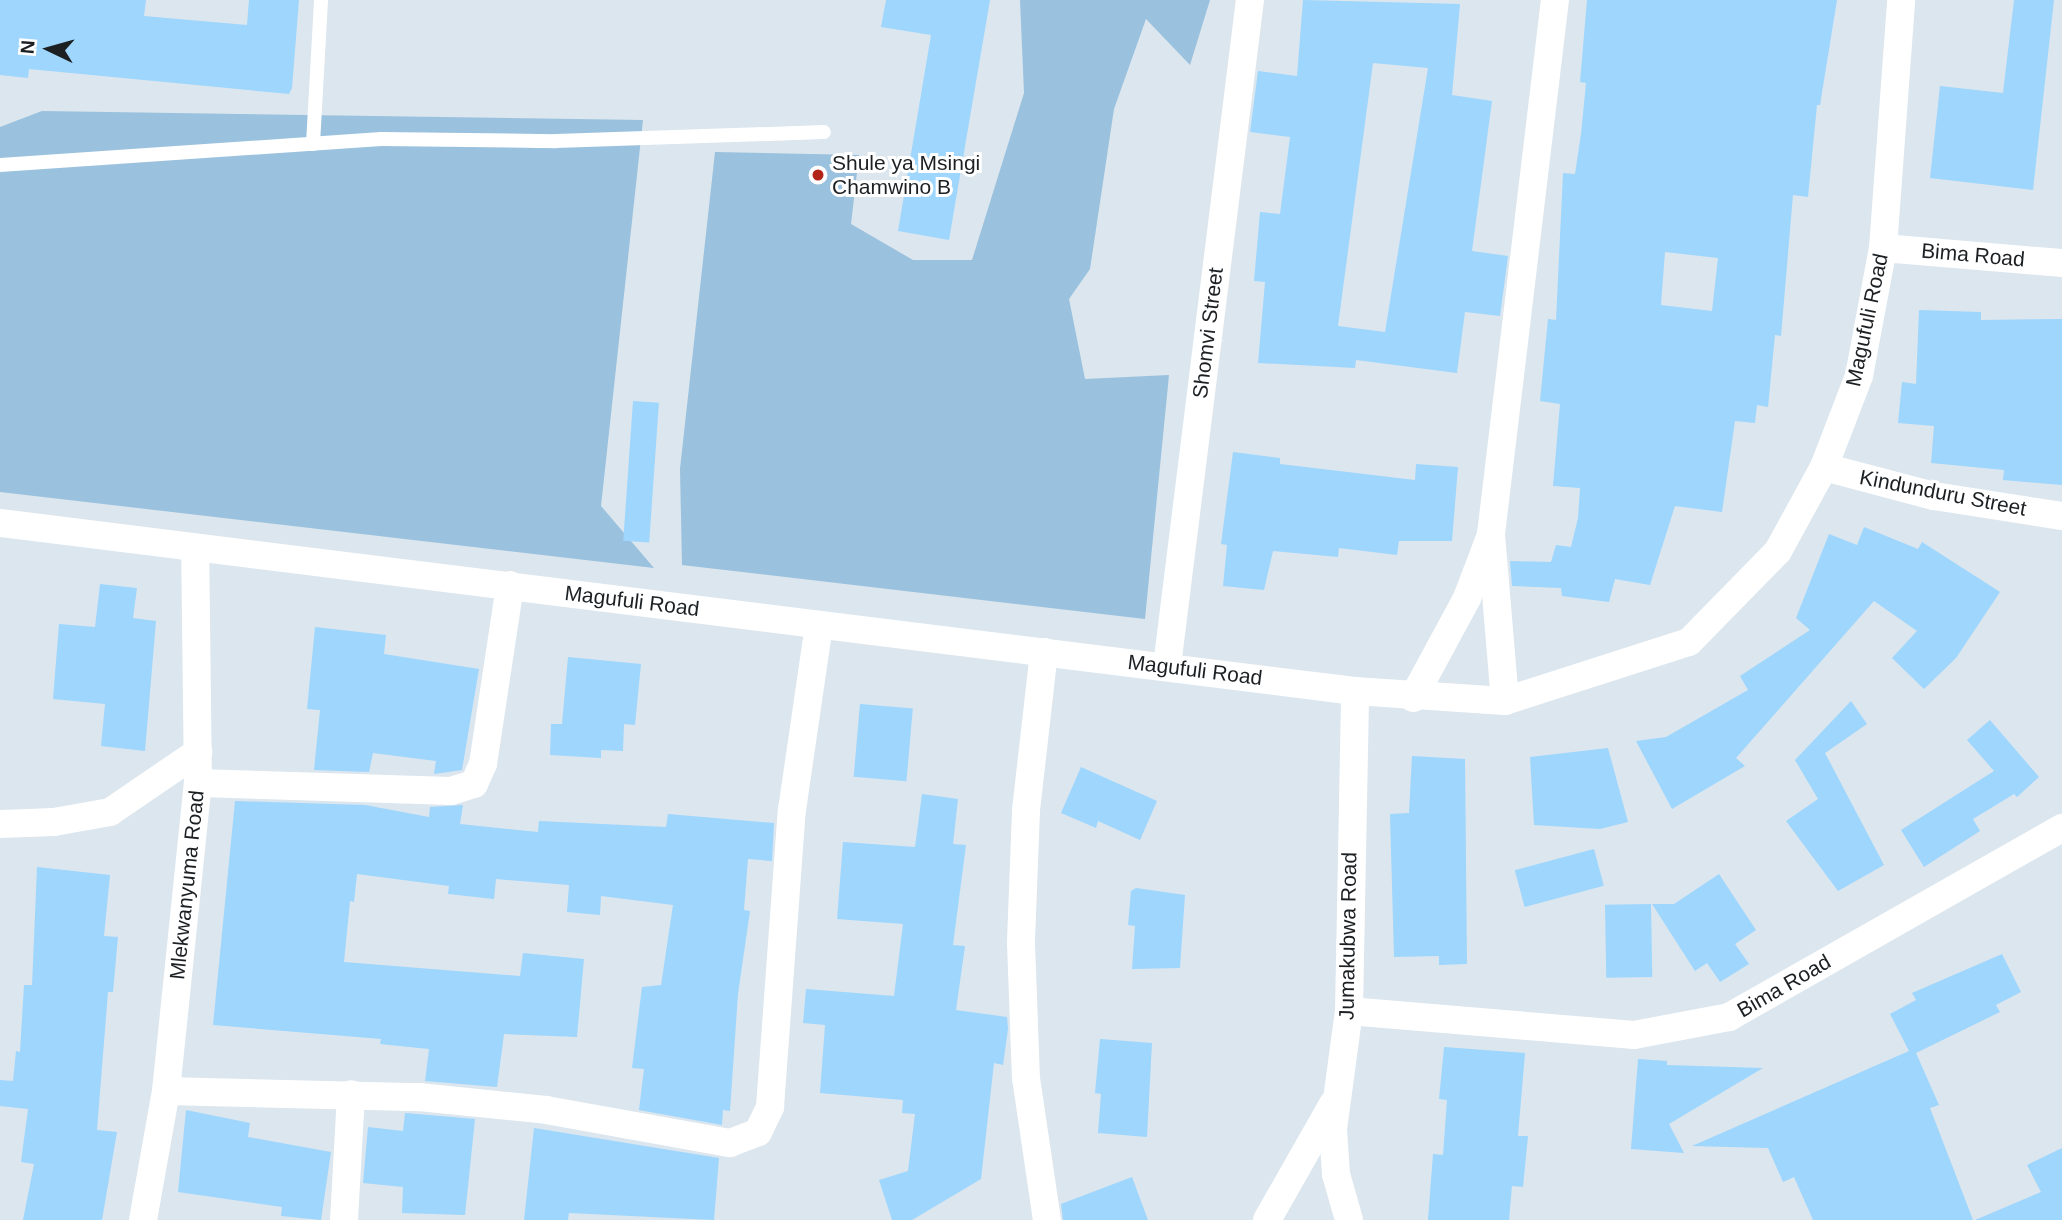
<!DOCTYPE html>
<style>
body{margin:0}
#map{position:relative;width:2062px;height:1220px;overflow:hidden;background:#dbe6ee;font-family:Helvetica,sans-serif}
div>[style]{position:absolute}
.green>*{inset:0;background:#9ac1dd}
.building>*{inset:0;background:#9ed6fd;transform-origin:0 0}
.service>*{height:14px;margin:-7px;padding:0 7px;transform-origin:7px;border-radius:7px;background:#fff}
.minor>*{height:28px;margin:-14px;padding:0 14px;transform-origin:14px;border-radius:14px;background:#fff}
.dots>*{width:19px;height:19px;translate:-50% -50%;box-sizing:border-box;border:4px solid #fff;border-radius:50%}
span{translate:-50% -50%;white-space:nowrap;text-align:center;line-height:1.15;-webkit-text-stroke:6px #fff;paint-order:stroke}
.poi-label{font-size:21px;color:#1c2023}
.left{translate:0 -50%;text-align:left}
.street-label{font-size:21px;color:#1c2023}
.north{position:absolute;left:14px;top:14px;width:70px;height:70px;-webkit-text-stroke:5px #fff;paint-order:stroke;rotate:275deg;font-size:19px;font-weight:700;line-height:28px;text-align:center;color:#1c2023}
.north::after{content:'';display:block;margin:auto;width:24px;height:32px;background:#1c2023;clip-path:polygon(50% 0,100% 100%,50% 72%,0 100%)}
</style>
<div id="map">
<div class="green">
<div style="clip-path:polygon(1020px 0,1210px 0,1190px 65px,1146px 19px,1114px 109px,1090px 269px,1069px 299px,1085px 379px,1169px 375px,1145px 619px,682px 565px,680px 469px,715px 152px,859px 155px,851px 224px,913px 260px,972px 260px,1024px 93px)"></div>
<div style="clip-path:polygon(42px 111px,643px 120px,601px 506px,654px 568px,0 492px,0 127px)"></div>
</div>
<div class="building">
<div style="clip-path:polygon(0 0,146px 0,144px 16px,247px 25px,249px 0,299px 0,292px 88px,289px 94px,29px 69px,28px 78px,0 75px)"></div>
<div style="clip-path:polygon(886px 0,990px 0,949px 240px,898px 231px,931px 35px,881px 27px)"></div>
<div style="clip-path:polygon(evenodd,1303px 0,1460px 4px,1452px 95px,1492px 101px,1472px 251px,1508px 256px,1500px 316px,1465px 312px,1457px 373px,1356px 360px,1355px 368px,1258px 363px,1265px 282px,1254px 281px,1260px 212px,1280px 214px,1290px 137px,1250px 132px,1258px 71px,1297px 76px,1303px 0,1373px 63px,1428px 68px,1385px 332px,1338px 326px,1373px 63px)"></div>
<div style="clip-path:polygon(evenodd,1587px 0,1837px 0,1820px 105px,1817px 105px,1808px 197px,1793px 195px,1781px 336px,1775px 335px,1768px 407px,1757px 405px,1755px 423px,1735px 421px,1722px 512px,1675px 506px,1650px 585px,1615px 579px,1609px 602px,1562px 596px,1561px 588px,1512px 586px,1510px 561px,1551px 562px,1556px 545px,1571px 547px,1578px 518px,1580px 488px,1553px 486px,1560px 404px,1540px 401px,1548px 319px,1556px 320px,1563px 173px,1575px 174px,1581px 134px,1586px 83px,1580px 82px,1587px 0,1665px 252px,1718px 258px,1712px 311px,1661px 305px,1665px 252px)"></div>
<div style="clip-path:polygon(2014px 0,2054px 0,2033px 190px,1930px 178px,1940px 86px,2003px 93px)"></div>
<div style="clip-path:polygon(1919px 310px,1981px 312px,1981px 320px,2062px 319px,2062px 485px,2003px 480px,2004px 470px,1931px 463px,1934px 426px,1898px 423px,1902px 382px,1916px 384px)"></div>
<div style="left:633px;top:401px;width:26px;height:140px;rotate:4deg"></div>
<div style="clip-path:polygon(1233px 452px,1280px 458px,1280px 464px,1415px 480px,1416px 464px,1458px 467px,1452px 541px,1399px 541px,1397px 555px,1339px 548px,1338px 557px,1273px 551px,1264px 590px,1223px 586px,1227px 545px,1221px 544px)"></div>
<div style="clip-path:polygon(1864px 527px,1918px 549px,1922px 542px,2000px 592px,1956px 658px,1924px 689px,1892px 658px,1917px 631px,1874px 601px,1736px 758px,1745px 766px,1672px 809px,1636px 741px,1666px 737px,1748px 690px,1740px 676px,1810px 630px,1796px 618px,1829px 534px,1857px 545px)"></div>
<div style="clip-path:polygon(100px 584px,137px 588px,133px 618px,156px 621px,145px 751px,101px 746px,105px 704px,53px 699px,59px 624px,95px 627px)"></div>
<div style="clip-path:polygon(315px 627px,386px 635px,384px 654px,479px 669px,462px 770px,434px 774px,436px 761px,373px 753px,369px 772px,314px 770px,320px 710px,307px 709px)"></div>
<div style="clip-path:polygon(568px 657px,641px 664px,635px 725px,624px 724px,623px 751px,601px 750px,601px 758px,550px 755px,551px 724px,562px 724px)"></div>
<div style="clip-path:polygon(1851px 701px,1867px 724px,1825px 753px,1884px 865px,1838px 891px,1786px 821px,1818px 799px,1795px 760px)"></div>
<div style="left:860px;top:704px;width:53px;height:73px;rotate:5deg"></div>
<div style="clip-path:polygon(1990px 720px,2039px 777px,2017px 797px,2014px 794px,1973px 819px,1980px 831px,1924px 867px,1901px 830px,1994px 771px,1967px 740px)"></div>
<div style="clip-path:polygon(1608px 748px,1628px 822px,1600px 829px,1534px 825px,1530px 757px)"></div>
<div style="clip-path:polygon(1412px 756px,1465px 759px,1467px 964px,1439px 965px,1439px 956px,1394px 957px,1390px 814px,1409px 813px)"></div>
<div style="clip-path:polygon(1081px 767px,1157px 801px,1140px 840px,1098px 821px,1096px 828px,1061px 813px)"></div>
<div style="clip-path:polygon(922px 794px,958px 799px,953px 844px,966px 845px,953px 945px,965px 946px,956px 1010px,1007px 1017px,1008px 1029px,1003px 1065px,994px 1063px,981px 1179px,912px 1220px,892px 1220px,879px 1180px,908px 1171px,915px 1114px,902px 1113px,903px 1100px,820px 1093px,825px 1025px,803px 1023px,806px 989px,894px 996px,903px 924px,837px 919px,843px 842px,915px 847px)"></div>
<div style="clip-path:polygon(235px 801px,365px 805px,429px 817px,430px 807px,463px 805px,460px 824px,538px 832px,539px 821px,666px 827px,668px 814px,774px 823px,772px 861px,748px 859px,744px 910px,750px 911px,738px 994px,730px 1111px,723px 1110px,722px 1125px,639px 1110px,644px 1069px,632px 1068px,642px 987px,661px 985px,673px 905px,601px 896px,600px 915px,567px 912px,569px 885px,496px 879px,494px 899px,448px 894px,449px 886px,357px 874px,354px 902px,350px 901px,344px 962px,520px 976px,523px 953px,584px 959px,577px 1037px,504px 1034px,497px 1087px,425px 1081px,429px 1049px,380px 1044px,381px 1039px,213px 1025px)"></div>
<div style="left:1594px;top:849px;width:38px;height:82px;rotate:75deg"></div>
<div style="clip-path:polygon(37px 867px,110px 875px,104px 936px,118px 937px,113px 992px,108px 992px,97px 1130px,117px 1132px,102px 1220px,23px 1220px,34px 1164px,21px 1162px,28px 1109px,0 1106px,0 1080px,13px 1081px,16px 1051px,20px 1052px,24px 985px,32px 985px)"></div>
<div style="clip-path:polygon(1719px 874px,1756px 930px,1735px 944px,1749px 964px,1720px 982px,1707px 963px,1695px 971px,1652px 904px,1674px 904px)"></div>
<div style="clip-path:polygon(1136px 888px,1185px 895px,1180px 968px,1132px 969px,1135px 926px,1128px 925px,1131px 891px)"></div>
<div style="left:1651px;top:904px;width:73px;height:46px;rotate:89deg"></div>
<div style="clip-path:polygon(2002px 954px,2021px 992px,1996px 1005px,2000px 1012px,1916px 1053px,1939px 1105px,1930px 1108px,1973px 1220px,1813px 1220px,1794px 1177px,1783px 1182px,1768px 1148px,1692px 1146px,1909px 1051px,1890px 1014px,1916px 1000px,1912px 993px)"></div>
<div style="clip-path:polygon(1100px 1039px,1152px 1043px,1147px 1137px,1098px 1133px,1101px 1094px,1095px 1093px)"></div>
<div style="clip-path:polygon(1444px 1047px,1525px 1053px,1518px 1136px,1528px 1136px,1523px 1187px,1512px 1186px,1509px 1220px,1428px 1220px,1433px 1154px,1443px 1155px,1447px 1100px,1439px 1099px)"></div>
<div style="clip-path:polygon(1638px 1059px,1667px 1061px,1667px 1065px,1763px 1068px,1669px 1124px,1684px 1153px,1631px 1149px)"></div>
<div style="clip-path:polygon(186px 1110px,250px 1123px,248px 1137px,331px 1152px,321px 1220px,281px 1216px,282px 1207px,178px 1192px)"></div>
<div style="clip-path:polygon(405px 1113px,475px 1119px,465px 1215px,402px 1213px,403px 1187px,363px 1183px,368px 1127px,403px 1131px)"></div>
<div style="clip-path:polygon(534px 1128px,719px 1158px,714px 1220px,569px 1213px,568px 1220px,524px 1220px)"></div>
<div style="clip-path:polygon(2062px 1148px,2062px 1220px,1975px 1220px,2041px 1192px,2027px 1165px)"></div>
<div style="clip-path:polygon(1132px 1177px,1148px 1220px,1063px 1220px,1061px 1204px)"></div>
</div>
<div class="service">
<div style="left:313px;top:144px;width:144px;rotate:-86.8deg"></div>
<div style="left:0;top:165px;width:382px;rotate:-3.9deg"></div>
<div style="left:381px;top:139px;width:175px;rotate:0.7deg"></div>
<div style="left:556px;top:141px;width:268px;rotate:-1.9deg"></div>
</div>
<div class="minor">
<div style="left:1883px;top:248px;width:180px;rotate:4.8deg"></div>
<div style="left:1824px;top:467px;width:114px;rotate:14.8deg"></div>
<div style="left:1934px;top:496px;width:130px;rotate:8.9deg"></div>
<div style="left:0;top:523px;width:1365px;rotate:7.07deg"></div>
<div style="left:1355px;top:691px;width:150px;rotate:3.8deg"></div>
<div style="left:1505px;top:701px;width:193px;rotate:-17.8deg"></div>
<div style="left:1689px;top:642px;width:127px;rotate:-45.6deg"></div>
<div style="left:1778px;top:551px;width:96px;rotate:-61.3deg"></div>
<div style="left:1824px;top:467px;width:97px;rotate:-69deg"></div>
<div style="left:1859px;top:376px;width:130px;rotate:-79.4deg"></div>
<div style="left:1883px;top:248px;width:249px;rotate:-85.8deg"></div>
<div style="left:1044px;top:652px;width:160px;rotate:96.5deg"></div>
<div style="left:1026px;top:811px;width:132px;rotate:92.2deg"></div>
<div style="left:1021px;top:943px;width:135px;rotate:87.9deg"></div>
<div style="left:1026px;top:1078px;width:144px;rotate:81.6deg"></div>
<div style="left:1167px;top:666px;width:671px;rotate:-82.9deg"></div>
<div style="left:1413px;top:698px;width:114px;rotate:-61.6deg"></div>
<div style="left:1467px;top:598px;width:62px;rotate:-69.2deg"></div>
<div style="left:1505px;top:701px;width:168px;rotate:-94.8deg"></div>
<div style="left:1491px;top:534px;width:538px;rotate:-83.17deg"></div>
<div style="left:198px;top:783px;width:253px;rotate:1.8deg"></div>
<div style="left:451px;top:791px;width:24px;rotate:-17deg"></div>
<div style="left:474px;top:784px;width:22px;rotate:-66deg"></div>
<div style="left:483px;top:764px;width:181px;rotate:-81.4deg"></div>
<div style="left:0;top:824px;width:54px;rotate:-2.1deg"></div>
<div style="left:54px;top:822px;width:57px;rotate:-10.1deg"></div>
<div style="left:110px;top:812px;width:107px;rotate:-34.3deg"></div>
<div style="left:1349px;top:1011px;width:286px;rotate:4.8deg"></div>
<div style="left:1634px;top:1035px;width:97px;rotate:-10.7deg"></div>
<div style="left:1729px;top:1017px;width:383px;rotate:-29.6deg"></div>
<div style="left:166px;top:1091px;width:253px;rotate:1.4deg"></div>
<div style="left:419px;top:1097px;width:128px;rotate:5.8deg"></div>
<div style="left:546px;top:1110px;width:187px;rotate:10.2deg"></div>
<div style="left:730px;top:1143px;width:30px;rotate:-21deg"></div>
<div style="left:758px;top:1132px;width:28px;rotate:-64deg"></div>
<div style="left:770px;top:1107px;width:298px;rotate:-85.8deg"></div>
<div style="left:792px;top:810px;width:187px;rotate:-81.7deg"></div>
<div style="left:143px;top:1220px;width:131px;rotate:-79.9deg"></div>
<div style="left:166px;top:1091px;width:310px;rotate:-84.1deg"></div>
<div style="left:198px;top:783px;width:235px;rotate:-90.7deg"></div>
<div style="left:344px;top:1220px;width:126px;rotate:-86.8deg"></div>
<div style="left:1267px;top:1220px;width:133px;rotate:-60.4deg"></div>
<div style="left:1349px;top:1220px;width:48px;rotate:-105.8deg"></div>
<div style="left:1336px;top:1174px;width:45px;rotate:-93.8deg"></div>
<div style="left:1333px;top:1129px;width:119px;rotate:-82.3deg"></div>
<div style="left:1349px;top:1011px;width:320px;rotate:-88.9deg"></div>
</div>
<div class="dots">
<div style="left:818px;top:175px;background:#b22318"></div>
</div>
<div class="poi-label">
<span class="left" style="left:832px;top:175px">Shule ya Msingi<br>Chamwino B</span>
</div>
<div class="street-label">
<span style="left:1973px;top:255px;rotate:5deg">Bima Road</span>
<span style="left:1867px;top:320px;rotate:-78deg">Magufuli Road</span>
<span style="left:1208px;top:333px;rotate:-83deg">Shomvi Street</span>
<span style="left:1943px;top:493px;rotate:11deg">Kindunduru Street</span>
<span style="left:632px;top:601px;rotate:7deg">Magufuli Road</span>
<span style="left:1195px;top:670px;rotate:7deg">Magufuli Road</span>
<span style="left:187px;top:885px;rotate:-84deg">Mlekwanyuma Road</span>
<span style="left:1348px;top:936px;rotate:-89deg">Jumakubwa Road</span>
<span style="left:1784px;top:986px;rotate:-30deg">Bima Road</span>
</div>
<div class="north">N</div>
</div>
